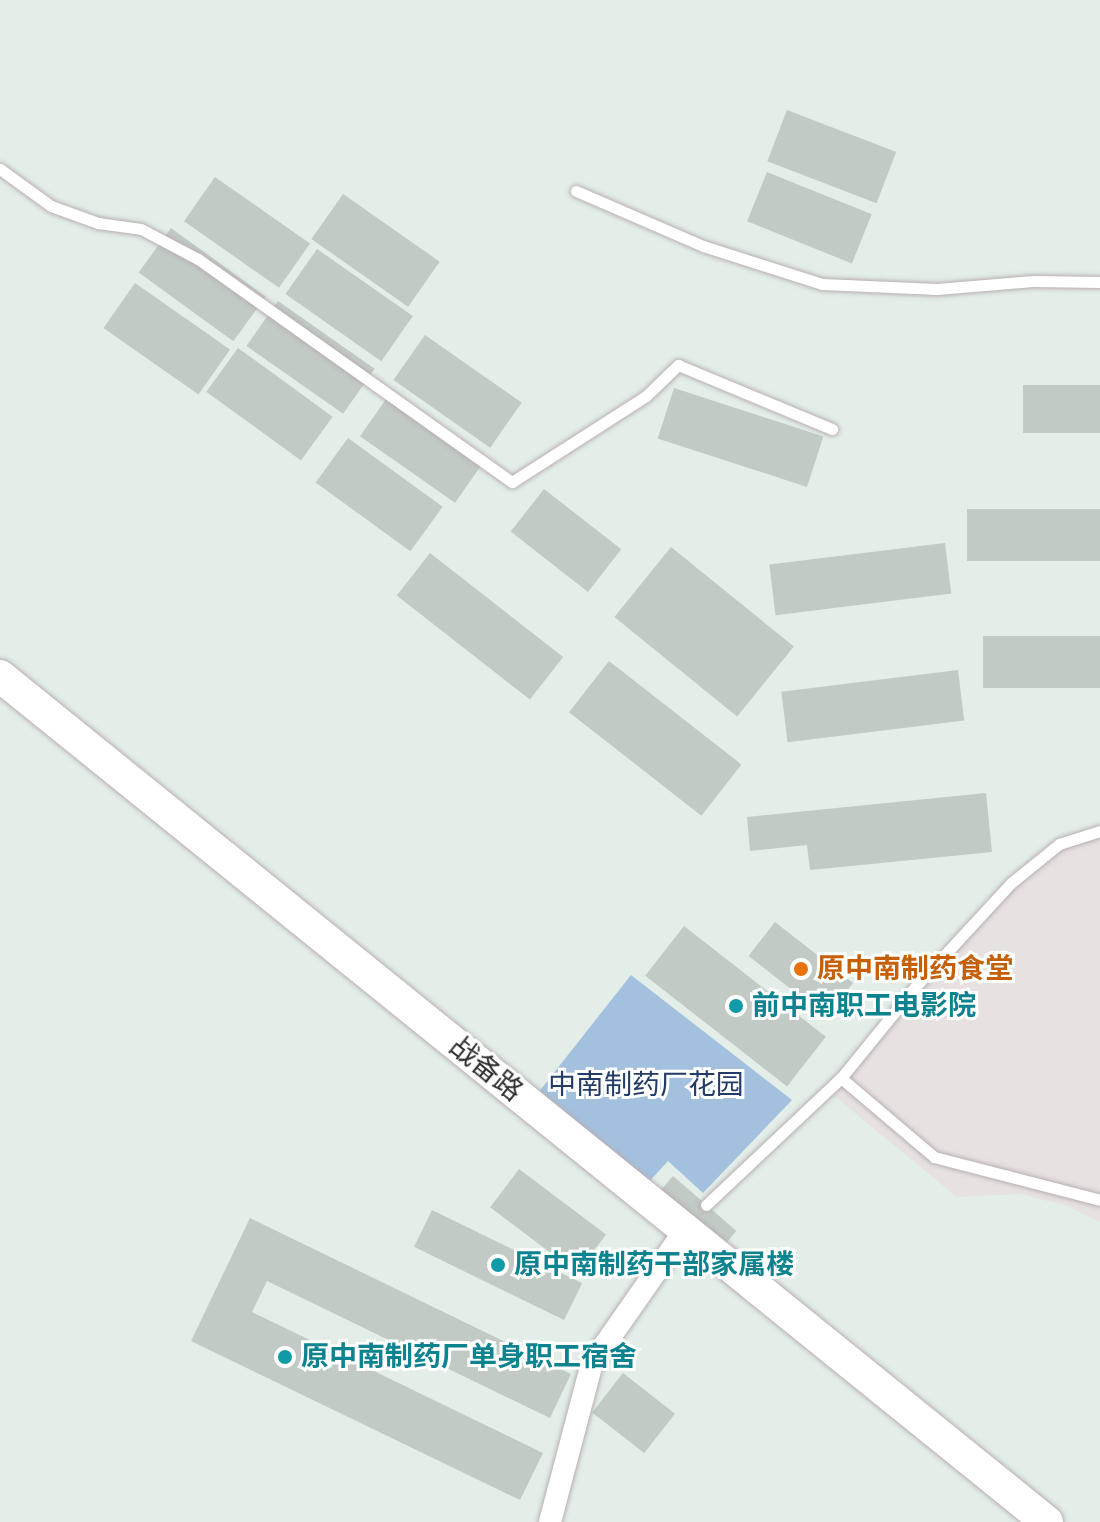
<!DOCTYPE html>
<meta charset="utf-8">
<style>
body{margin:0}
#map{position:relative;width:1100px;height:1522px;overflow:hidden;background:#e2eee7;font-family:Roboto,"Noto Sans SC",sans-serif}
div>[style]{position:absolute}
.industrial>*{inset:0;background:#e7e2e1}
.green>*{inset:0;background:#a3c1df}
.building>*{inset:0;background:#c1cac4;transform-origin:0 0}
.roads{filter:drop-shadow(0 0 2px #b9aeb2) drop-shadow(0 0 2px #b9aeb2)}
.lane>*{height:11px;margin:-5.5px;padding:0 5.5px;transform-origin:5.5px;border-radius:5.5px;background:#fff}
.street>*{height:22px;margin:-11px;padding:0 11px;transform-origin:11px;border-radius:11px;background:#fff}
.secondary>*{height:32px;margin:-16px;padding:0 16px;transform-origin:16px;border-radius:16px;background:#fff}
.dots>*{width:22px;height:22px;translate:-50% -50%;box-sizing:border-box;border:4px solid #fff;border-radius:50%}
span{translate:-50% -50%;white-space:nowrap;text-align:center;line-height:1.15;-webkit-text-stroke:6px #fff;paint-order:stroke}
.food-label{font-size:28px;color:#c56008;font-weight:700}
.left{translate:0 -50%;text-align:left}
.culture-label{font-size:28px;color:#0d838f;font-weight:700}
.street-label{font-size:28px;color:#2e2e2e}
.park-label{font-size:28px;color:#223b67}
</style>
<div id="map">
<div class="industrial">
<div style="clip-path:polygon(1100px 831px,1100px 1222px,1067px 1206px,1020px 1194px,957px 1197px,828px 1091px,1011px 883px,1069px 839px)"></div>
</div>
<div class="green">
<div style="clip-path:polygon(631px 975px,792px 1100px,703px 1193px,668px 1161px,646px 1185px,534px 1098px)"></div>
</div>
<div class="building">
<div style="left:787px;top:110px;width:117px;height:55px;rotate:21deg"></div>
<div style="left:767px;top:172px;width:113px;height:53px;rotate:22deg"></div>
<div style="left:215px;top:177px;width:116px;height:54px;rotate:35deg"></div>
<div style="left:343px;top:194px;width:118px;height:55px;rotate:35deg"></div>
<div style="left:171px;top:228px;width:117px;height:55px;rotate:36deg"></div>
<div style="left:317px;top:249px;width:117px;height:55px;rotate:35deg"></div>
<div style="left:135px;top:283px;width:116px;height:55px;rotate:35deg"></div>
<div style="left:278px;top:301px;width:118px;height:55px;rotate:35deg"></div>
<div style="left:425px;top:335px;width:118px;height:55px;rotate:35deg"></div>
<div style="left:238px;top:348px;width:117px;height:54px;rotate:36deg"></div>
<div style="left:1100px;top:385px;width:48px;height:77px;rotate:90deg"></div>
<div style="left:674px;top:388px;width:157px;height:53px;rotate:18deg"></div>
<div style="left:391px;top:392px;width:116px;height:54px;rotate:35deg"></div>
<div style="left:348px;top:438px;width:117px;height:55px;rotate:36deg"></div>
<div style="left:544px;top:489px;width:98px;height:54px;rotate:38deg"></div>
<div style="left:1100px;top:509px;width:52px;height:133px;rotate:90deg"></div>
<div style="left:945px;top:543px;width:51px;height:177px;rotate:83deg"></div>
<div style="left:671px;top:547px;width:158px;height:90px;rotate:39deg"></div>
<div style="left:430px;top:553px;width:169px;height:54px;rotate:38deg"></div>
<div style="left:1100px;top:636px;width:52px;height:117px;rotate:90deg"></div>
<div style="left:609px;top:661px;width:168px;height:65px;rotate:38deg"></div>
<div style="left:958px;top:670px;width:51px;height:178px;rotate:83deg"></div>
<div style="clip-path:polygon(986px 793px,992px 852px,810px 870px,807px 845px,750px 851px,747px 817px)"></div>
<div style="left:775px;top:922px;width:99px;height:43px;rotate:38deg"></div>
<div style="left:684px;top:926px;width:180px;height:63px;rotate:38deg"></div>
<div style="left:519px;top:1169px;width:109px;height:48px;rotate:37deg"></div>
<div style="left:673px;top:1176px;width:84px;height:21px;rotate:41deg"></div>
<div style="left:432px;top:1210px;width:167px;height:41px;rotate:26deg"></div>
<div style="clip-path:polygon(250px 1218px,571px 1374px,550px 1418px,267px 1281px,252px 1312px,543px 1453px,520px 1500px,191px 1341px)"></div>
<div style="left:623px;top:1373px;width:66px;height:50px;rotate:38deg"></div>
</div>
<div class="roads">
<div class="lane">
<div style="left:0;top:169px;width:63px;rotate:36deg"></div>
<div style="left:51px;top:206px;width:50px;rotate:19.9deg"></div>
<div style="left:98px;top:223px;width:43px;rotate:7.9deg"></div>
<div style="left:141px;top:229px;width:64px;rotate:27.8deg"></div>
<div style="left:198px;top:259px;width:385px;rotate:35.4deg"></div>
<div style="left:512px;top:482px;width:159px;rotate:-32.7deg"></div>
<div style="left:646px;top:396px;width:45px;rotate:-44.1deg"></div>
<div style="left:678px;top:365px;width:167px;rotate:22.6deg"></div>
<div style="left:576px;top:191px;width:138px;rotate:23.4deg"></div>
<div style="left:703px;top:246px;width:125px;rotate:17.7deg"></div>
<div style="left:822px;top:284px;width:115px;rotate:2.5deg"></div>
<div style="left:937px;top:289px;width:96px;rotate:-4.8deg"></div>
<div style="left:1033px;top:281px;width:67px;rotate:0.9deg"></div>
<div style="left:841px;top:1078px;width:122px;rotate:40.3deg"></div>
<div style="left:934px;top:1157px;width:171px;rotate:14.5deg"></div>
<div style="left:706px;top:1205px;width:185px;rotate:-43.3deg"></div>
<div style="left:841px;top:1078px;width:117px;rotate:-50.9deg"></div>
<div style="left:915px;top:987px;width:142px;rotate:-47.3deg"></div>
<div style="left:1011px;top:883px;width:62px;rotate:-39.1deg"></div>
<div style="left:1059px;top:844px;width:43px;rotate:-17.6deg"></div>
</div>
<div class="street">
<div style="left:550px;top:1522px;width:164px;rotate:-75.2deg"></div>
<div style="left:592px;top:1363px;width:162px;rotate:-55deg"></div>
</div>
<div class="secondary">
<div style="left:0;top:676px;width:1346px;rotate:38.94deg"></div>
</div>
</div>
<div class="dots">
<div style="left:801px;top:969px;background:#e8710a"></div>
<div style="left:736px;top:1006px;background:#0f9aa8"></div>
<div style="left:498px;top:1265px;background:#0f9aa8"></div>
<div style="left:285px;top:1357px;background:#0f9aa8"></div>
</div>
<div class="food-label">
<span class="left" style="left:817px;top:969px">原中南制药食堂</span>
</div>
<div class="culture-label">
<span class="left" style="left:752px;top:1006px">前中南职工电影院</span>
<span class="left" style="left:514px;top:1265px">原中南制药干部家属楼</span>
<span class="left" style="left:301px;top:1357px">原中南制药厂单身职工宿舍</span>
</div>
<div class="street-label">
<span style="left:486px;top:1069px;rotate:39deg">战备路</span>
</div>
<div class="park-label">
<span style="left:646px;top:1085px">中南制药厂花园</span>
</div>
</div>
